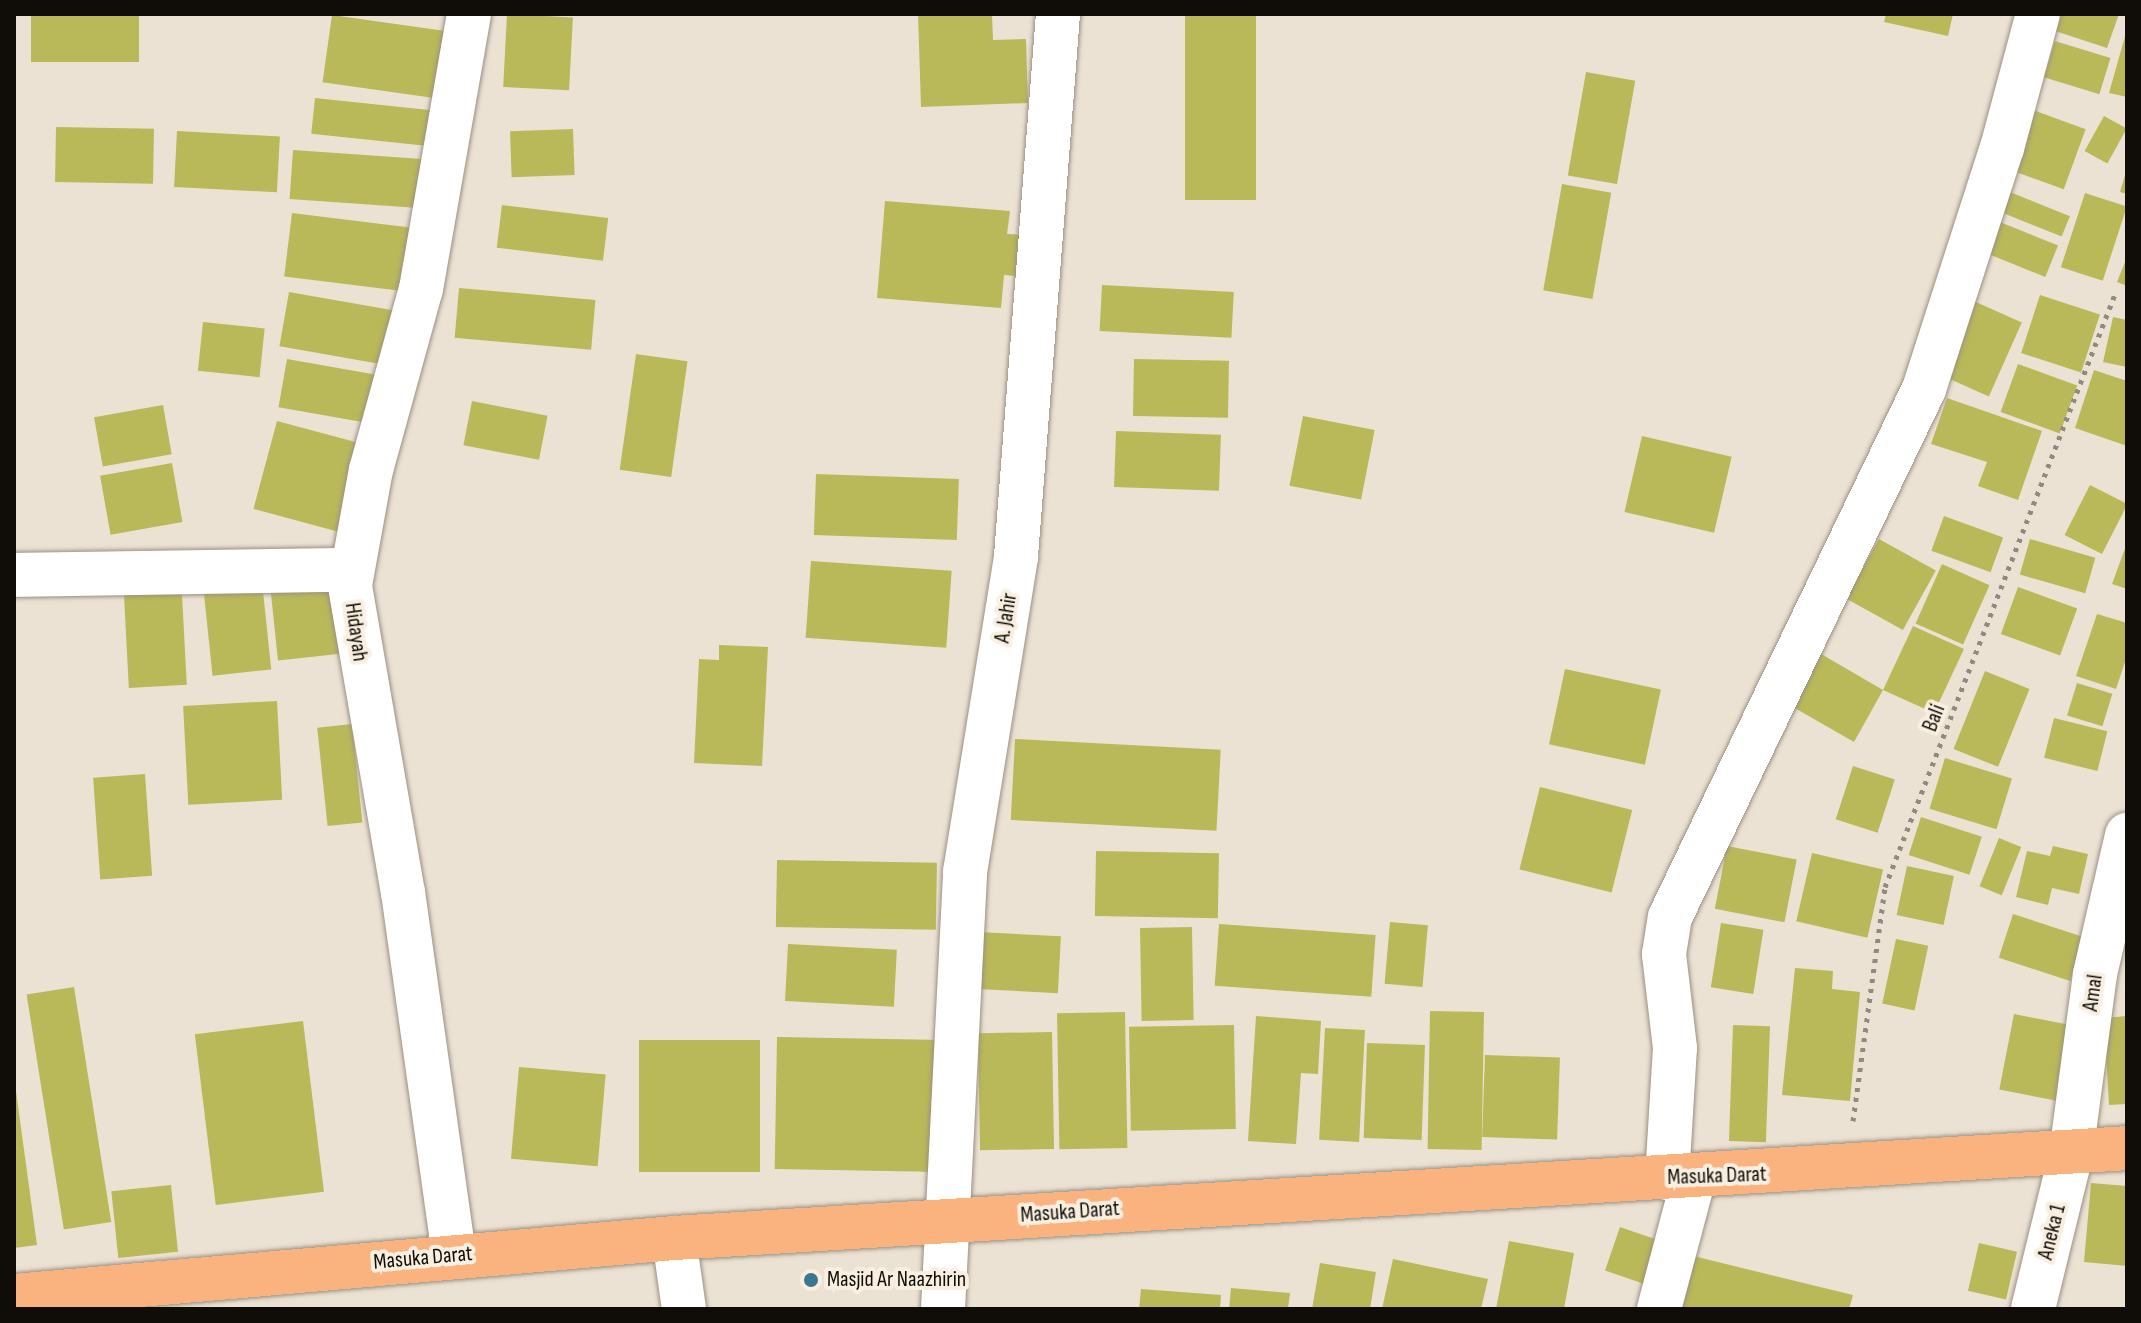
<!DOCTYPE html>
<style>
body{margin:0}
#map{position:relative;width:2141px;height:1323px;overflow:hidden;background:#ece2d3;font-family:"Sofia Sans Condensed",sans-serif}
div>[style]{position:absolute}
.building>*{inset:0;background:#b9b959;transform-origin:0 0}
.path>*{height:5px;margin-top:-2.5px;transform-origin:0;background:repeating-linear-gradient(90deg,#918a7f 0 4px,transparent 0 10px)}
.roads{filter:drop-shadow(0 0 2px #999182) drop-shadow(0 0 2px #999182)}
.minor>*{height:44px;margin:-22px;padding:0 22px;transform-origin:22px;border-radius:22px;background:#fff}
.major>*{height:44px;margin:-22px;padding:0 22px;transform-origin:22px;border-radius:22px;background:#fab27f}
.dots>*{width:22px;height:22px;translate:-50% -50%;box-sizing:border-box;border:4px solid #f9efe0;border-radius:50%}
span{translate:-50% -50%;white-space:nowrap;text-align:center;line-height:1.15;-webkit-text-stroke:8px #f9efe0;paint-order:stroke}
.street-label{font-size:22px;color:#100d08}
.poi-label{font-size:22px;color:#100d08}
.left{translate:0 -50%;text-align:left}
.frame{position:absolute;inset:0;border:16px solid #100d08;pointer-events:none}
</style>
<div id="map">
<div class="building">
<div style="left:31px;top:14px;width:108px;height:48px"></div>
<div style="left:507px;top:14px;width:66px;height:73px;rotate:3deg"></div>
<div style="clip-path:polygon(918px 14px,992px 14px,993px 40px,1026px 39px,1028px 103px,921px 107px)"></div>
<div style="left:1185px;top:14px;width:71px;height:186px"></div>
<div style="clip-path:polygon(1886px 14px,1953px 14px,1948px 36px,1884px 22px)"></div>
<div style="clip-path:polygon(2041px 14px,2119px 14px,2107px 48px,2037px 25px)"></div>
<div style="left:332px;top:15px;width:118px;height:68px;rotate:8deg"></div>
<div style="clip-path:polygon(2127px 29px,2127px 97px,2109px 93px)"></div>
<div style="left:2055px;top:41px;width:58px;height:38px;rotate:17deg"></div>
<div style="left:1586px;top:72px;width:50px;height:105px;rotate:10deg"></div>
<div style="left:315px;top:98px;width:117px;height:36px;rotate:6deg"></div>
<div style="left:2033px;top:110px;width:56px;height:64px;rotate:20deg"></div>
<div style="left:2104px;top:116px;width:26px;height:40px;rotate:29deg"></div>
<div style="left:56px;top:127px;width:98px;height:55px;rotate:1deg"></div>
<div style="left:573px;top:129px;width:46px;height:63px;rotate:88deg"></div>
<div style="left:177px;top:131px;width:103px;height:56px;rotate:3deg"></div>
<div style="left:293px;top:150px;width:133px;height:49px;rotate:4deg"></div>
<div style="clip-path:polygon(2127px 168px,2127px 194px,2120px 192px)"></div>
<div style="left:1562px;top:184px;width:50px;height:108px;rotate:10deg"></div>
<div style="left:2005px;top:190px;width:70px;height:22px;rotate:22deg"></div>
<div style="left:2085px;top:193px;width:44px;height:78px;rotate:18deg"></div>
<div style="clip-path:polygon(885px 201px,1010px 211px,1007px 234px,1030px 235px,1026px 277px,1004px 275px,1001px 308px,877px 298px)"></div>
<div style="left:502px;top:205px;width:107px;height:43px;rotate:7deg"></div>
<div style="left:292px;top:213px;width:133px;height:64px;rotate:7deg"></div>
<div style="left:1995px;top:220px;width:68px;height:34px;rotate:22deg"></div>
<div style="clip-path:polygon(2127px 257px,2127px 286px,2117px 282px)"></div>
<div style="left:1102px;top:285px;width:132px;height:46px;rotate:3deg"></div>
<div style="left:459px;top:288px;width:137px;height:50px;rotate:5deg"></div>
<div style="left:289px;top:292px;width:117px;height:55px;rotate:10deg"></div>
<div style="left:2040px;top:295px;width:63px;height:61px;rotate:18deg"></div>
<div style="left:1967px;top:298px;width:60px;height:81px;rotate:24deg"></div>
<div style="clip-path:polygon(2113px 317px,2127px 320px,2127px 367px,2103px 362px)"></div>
<div style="left:203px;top:322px;width:62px;height:49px;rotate:6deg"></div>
<div style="left:636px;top:354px;width:52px;height:117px;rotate:8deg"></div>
<div style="left:287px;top:359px;width:95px;height:49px;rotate:10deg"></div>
<div style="left:1134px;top:359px;width:95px;height:57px;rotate:1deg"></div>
<div style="left:2018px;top:364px;width:63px;height:51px;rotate:20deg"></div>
<div style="clip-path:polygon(2094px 370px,2127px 381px,2127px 446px,2075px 428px)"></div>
<div style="clip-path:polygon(1947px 398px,2042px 431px,2018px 500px,1978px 486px,1987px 462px,1931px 444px)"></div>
<div style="left:472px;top:401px;width:77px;height:45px;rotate:11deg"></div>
<div style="left:163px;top:405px;width:50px;height:70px;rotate:80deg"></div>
<div style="left:1303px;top:416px;width:73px;height:71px;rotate:11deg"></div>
<div style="left:277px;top:421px;width:87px;height:91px;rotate:15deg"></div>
<div style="left:1116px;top:431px;width:105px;height:56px;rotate:2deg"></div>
<div style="left:1642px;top:436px;width:92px;height:78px;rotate:13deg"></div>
<div style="left:172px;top:463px;width:60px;height:73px;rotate:80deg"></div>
<div style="left:816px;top:474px;width:143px;height:61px;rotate:2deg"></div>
<div style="left:2090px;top:485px;width:42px;height:56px;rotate:27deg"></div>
<div style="left:1944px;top:516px;width:63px;height:37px;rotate:20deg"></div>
<div style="left:1879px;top:539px;width:65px;height:68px;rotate:29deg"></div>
<div style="left:2030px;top:539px;width:68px;height:37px;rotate:16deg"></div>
<div style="clip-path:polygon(2127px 543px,2127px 589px,2112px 584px)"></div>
<div style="left:811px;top:561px;width:141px;height:77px;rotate:4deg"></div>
<div style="left:1942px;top:564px;width:52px;height:65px;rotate:24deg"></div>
<div style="left:261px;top:572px;width:98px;height:59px;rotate:84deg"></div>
<div style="left:181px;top:575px;width:110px;height:58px;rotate:87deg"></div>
<div style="left:335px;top:581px;width:73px;height:65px;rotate:84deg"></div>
<div style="left:2018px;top:587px;width:63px;height:50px;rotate:20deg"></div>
<div style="clip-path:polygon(2097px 614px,2127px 623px,2127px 656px,2116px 689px,2076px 676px)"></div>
<div style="clip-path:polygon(1913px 626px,1964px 649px,1934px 713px,1883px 690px,1854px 742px,1786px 703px,1816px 651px,1883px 690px)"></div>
<div style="clip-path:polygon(719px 645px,768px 647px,762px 766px,694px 763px,699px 659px,719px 660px)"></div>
<div style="left:1565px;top:669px;width:98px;height:77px;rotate:12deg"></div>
<div style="left:1985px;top:671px;width:48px;height:84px;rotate:22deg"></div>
<div style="left:2077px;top:683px;width:37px;height:34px;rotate:17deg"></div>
<div style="left:277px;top:701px;width:99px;height:94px;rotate:87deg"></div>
<div style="left:2054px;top:718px;width:55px;height:41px;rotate:14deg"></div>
<div style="left:352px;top:724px;width:99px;height:35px;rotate:84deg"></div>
<div style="left:1015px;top:739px;width:206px;height:81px;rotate:3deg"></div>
<div style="left:1945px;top:758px;width:70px;height:53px;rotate:17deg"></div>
<div style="left:1853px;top:766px;width:44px;height:56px;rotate:18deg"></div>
<div style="left:145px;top:774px;width:102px;height:52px;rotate:86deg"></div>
<div style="left:1540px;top:787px;width:95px;height:85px;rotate:14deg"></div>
<div style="left:1921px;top:817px;width:64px;height:40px;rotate:18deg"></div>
<div style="left:1999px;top:838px;width:24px;height:52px;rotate:22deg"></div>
<div style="left:1727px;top:846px;width:71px;height:64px;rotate:11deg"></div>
<div style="clip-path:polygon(2053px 846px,2088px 854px,2079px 894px,2052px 888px,2048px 905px,2016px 897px,2027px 851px,2050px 856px)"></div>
<div style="left:1096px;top:851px;width:123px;height:65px;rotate:1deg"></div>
<div style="left:1812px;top:853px;width:73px;height:70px;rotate:13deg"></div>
<div style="left:777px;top:860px;width:160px;height:67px;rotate:1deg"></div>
<div style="left:1907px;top:866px;width:48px;height:50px;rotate:12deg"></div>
<div style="left:2013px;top:914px;width:75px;height:46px;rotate:18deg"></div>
<div style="left:1390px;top:922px;width:38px;height:62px;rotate:5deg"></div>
<div style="left:1721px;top:923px;width:43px;height:65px;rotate:9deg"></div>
<div style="left:1219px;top:924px;width:157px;height:62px;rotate:4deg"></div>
<div style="left:1192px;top:927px;width:93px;height:52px;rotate:89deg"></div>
<div style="left:979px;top:932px;width:82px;height:57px;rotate:3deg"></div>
<div style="left:1896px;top:939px;width:33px;height:66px;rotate:12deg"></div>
<div style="left:788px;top:944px;width:109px;height:57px;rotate:3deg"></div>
<div style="clip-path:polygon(1795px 968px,1833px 971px,1832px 989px,1860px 992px,1850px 1101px,1782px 1095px)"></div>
<div style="left:74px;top:987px;width:238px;height:48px;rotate:81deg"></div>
<div style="left:1430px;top:1011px;width:54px;height:138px;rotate:1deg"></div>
<div style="left:1125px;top:1012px;width:136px;height:68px;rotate:89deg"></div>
<div style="left:2014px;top:1014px;width:64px;height:77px;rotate:11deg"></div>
<div style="clip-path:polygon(1256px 1016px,1321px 1021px,1318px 1074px,1301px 1073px,1296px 1144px,1248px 1141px)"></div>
<div style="clip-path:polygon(2127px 1016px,2127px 1104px,2109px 1105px,2104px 1018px)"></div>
<div style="left:303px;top:1021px;width:172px;height:109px;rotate:83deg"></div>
<div style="left:1234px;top:1025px;width:104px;height:105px;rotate:89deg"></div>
<div style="left:1733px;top:1025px;width:37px;height:116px;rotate:2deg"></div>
<div style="left:1325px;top:1028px;width:40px;height:112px;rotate:3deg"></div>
<div style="left:1052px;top:1032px;width:117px;height:74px;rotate:89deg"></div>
<div style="left:777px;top:1037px;width:167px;height:132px;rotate:1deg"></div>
<div style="left:639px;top:1040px;width:121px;height:132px"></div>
<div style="left:1367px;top:1043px;width:58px;height:95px;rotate:2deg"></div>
<div style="left:1485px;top:1055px;width:75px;height:82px;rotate:2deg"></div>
<div style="left:519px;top:1067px;width:87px;height:92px;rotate:5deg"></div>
<div style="clip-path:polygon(16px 1091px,37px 1245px,14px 1248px,14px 1092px)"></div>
<div style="clip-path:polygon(2091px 1183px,2127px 1186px,2127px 1266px,2084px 1262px)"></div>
<div style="left:171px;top:1185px;width:67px;height:60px;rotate:84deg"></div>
<div style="left:1620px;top:1227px;width:43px;height:46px;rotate:19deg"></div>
<div style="clip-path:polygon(1509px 1241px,1574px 1253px,1564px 1309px,1496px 1309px)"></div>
<div style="left:1979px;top:1243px;width:39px;height:49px;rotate:13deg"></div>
<div style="clip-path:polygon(1689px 1255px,1853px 1295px,1849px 1309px,1676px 1309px)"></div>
<div style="clip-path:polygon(1393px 1259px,1488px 1279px,1481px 1309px,1382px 1309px)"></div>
<div style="clip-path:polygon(1320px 1263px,1376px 1272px,1370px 1309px,1312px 1309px)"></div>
<div style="clip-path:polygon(1231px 1288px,1290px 1293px,1288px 1309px,1229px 1309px)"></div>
<div style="clip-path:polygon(1141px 1289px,1221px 1295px,1220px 1309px,1139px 1309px)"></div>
</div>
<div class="path">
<div style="left:1853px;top:1121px;width:236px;rotate:-82.2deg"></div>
<div style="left:1885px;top:887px;width:636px;rotate:-68.8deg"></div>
</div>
<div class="roads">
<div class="minor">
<div style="left:14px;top:575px;width:336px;rotate:-0.9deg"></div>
<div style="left:1667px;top:1178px;width:130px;rotate:-86.5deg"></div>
<div style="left:1675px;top:1048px;width:95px;rotate:-96.7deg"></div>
<div style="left:1664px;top:954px;width:37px;rotate:-81deg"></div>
<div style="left:1670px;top:917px;width:586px;rotate:-64.31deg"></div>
<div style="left:1924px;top:389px;width:253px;rotate:-72.1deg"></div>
<div style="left:2002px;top:148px;width:139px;rotate:-75deg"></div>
<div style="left:674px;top:1238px;width:72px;rotate:82deg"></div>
<div style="left:454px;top:1255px;width:366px;rotate:-98deg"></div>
<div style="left:403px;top:893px;width:313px;rotate:-99.8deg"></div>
<div style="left:350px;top:585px;width:117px;rotate:-79.7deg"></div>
<div style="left:371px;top:470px;width:188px;rotate:-74.6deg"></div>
<div style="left:421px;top:289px;width:279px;rotate:-80.1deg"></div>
<div style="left:943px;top:1309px;width:438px;rotate:-87.1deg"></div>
<div style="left:965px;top:872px;width:320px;rotate:-80.8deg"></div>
<div style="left:1016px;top:556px;width:544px;rotate:-85.57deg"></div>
<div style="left:1659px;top:1309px;width:137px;rotate:-75.1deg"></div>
<div style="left:2033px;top:1309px;width:160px;rotate:-76.2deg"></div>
<div style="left:2071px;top:1154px;width:182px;rotate:-82.4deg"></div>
<div style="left:2095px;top:974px;width:143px;rotate:-77deg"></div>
</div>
<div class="major">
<div style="left:14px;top:1296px;width:663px;rotate:-5.02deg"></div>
<div style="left:674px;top:1238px;width:1456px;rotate:-3.54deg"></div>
</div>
</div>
<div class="dots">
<div style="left:811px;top:1280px;background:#3c788f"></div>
</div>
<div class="street-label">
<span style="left:1006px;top:618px;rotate:-81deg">A. Jahir</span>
<span style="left:356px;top:632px;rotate:82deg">Hidayah</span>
<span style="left:1934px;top:718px;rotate:-69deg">Bali</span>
<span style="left:2093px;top:993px;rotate:-82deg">Amal</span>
<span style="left:1717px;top:1176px;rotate:-2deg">Masuka Darat</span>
<span style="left:1070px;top:1212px;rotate:-4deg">Masuka Darat</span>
<span style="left:2052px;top:1232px;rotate:-76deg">Aneka 1</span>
<span style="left:423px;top:1258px;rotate:-5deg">Masuka Darat</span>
</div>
<div class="poi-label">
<span class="left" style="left:827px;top:1280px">Masjid Ar Naazhirin</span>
</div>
<div class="frame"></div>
</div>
